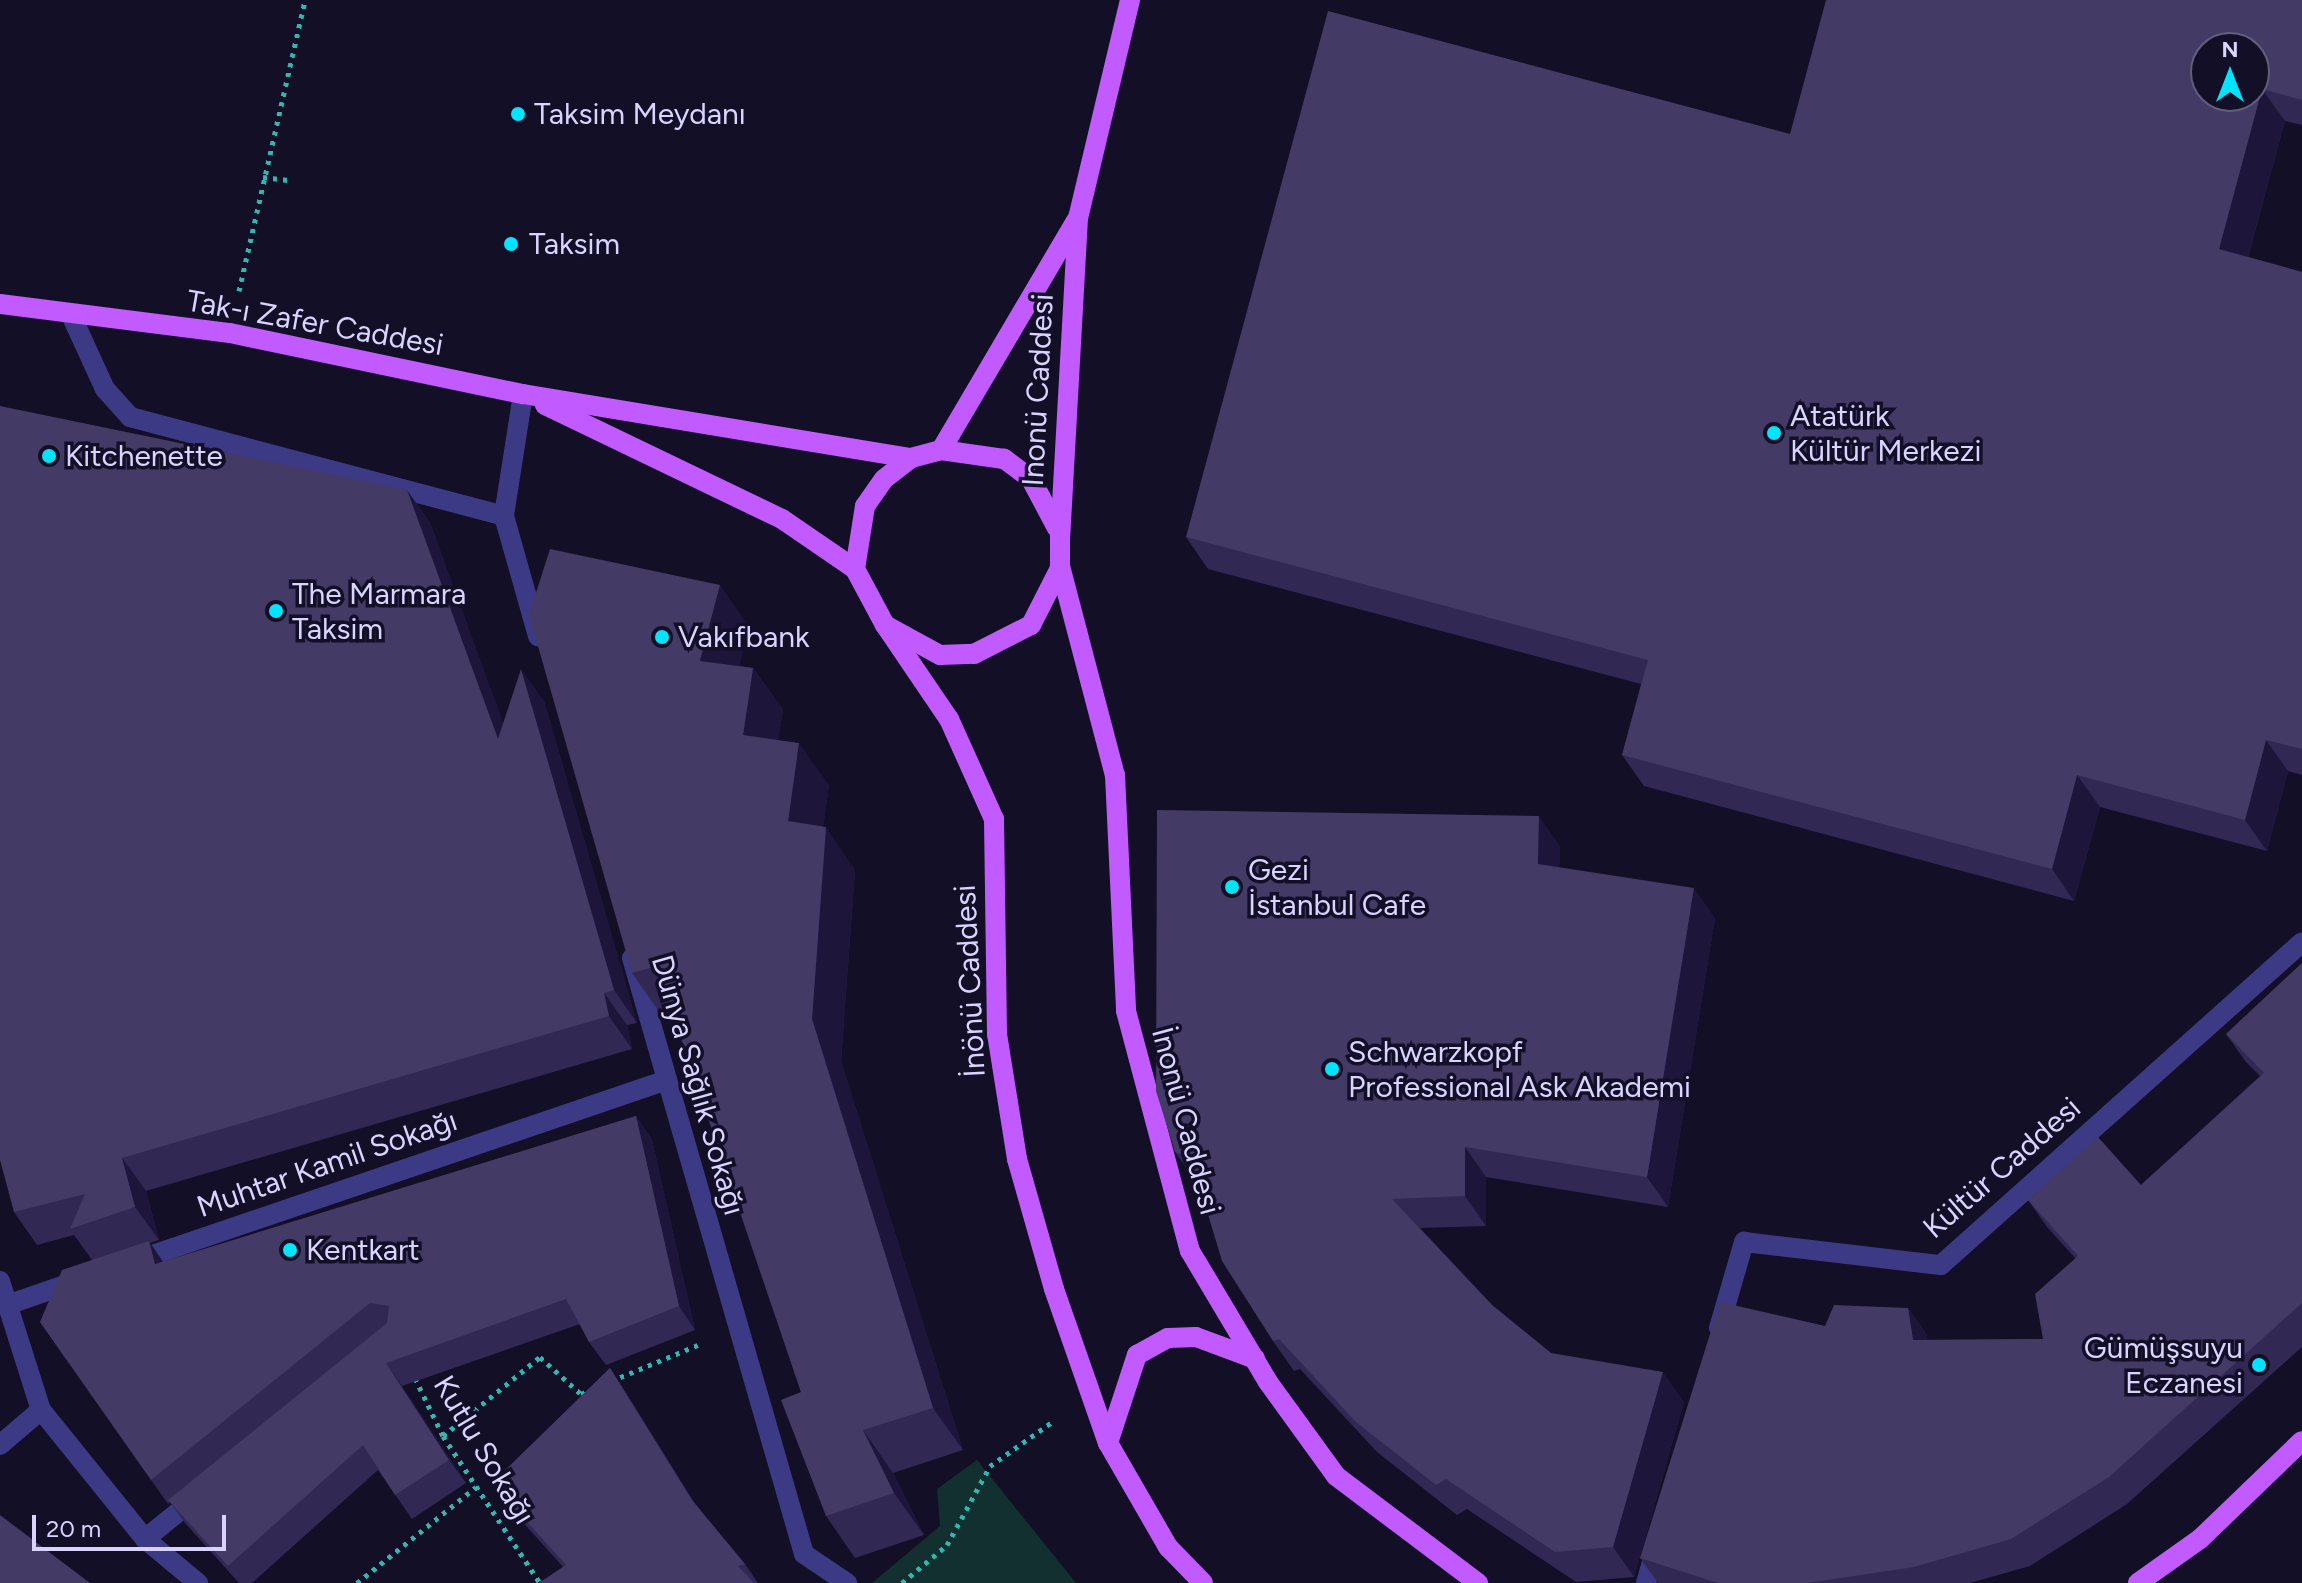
<!DOCTYPE html>
<meta charset="utf-8">
<style>
body{margin:0}
#map{position:relative;width:2302px;height:1583px;overflow:hidden;background:#130f26;font-family:Figtree,sans-serif}
div>[style]{position:absolute}
.green>*{inset:0;background:#12302f}
.path>*{height:5px;margin-top:-2.5px;transform-origin:0;background:repeating-linear-gradient(90deg,#2fb8b0 0 4px,transparent 0 10px)}
.minor>*{height:20px;margin:-10px;padding:0 10px;transform-origin:10px;border-radius:10px;background:#3d3a85}
.major>*{height:20px;margin:-10px;padding:0 10px;transform-origin:10px;border-radius:10px;background:#c25bff}
.wall>*{inset:0;background:#312854}
.shaded-wall>*{inset:0;background:#1d163a}
.building>*{inset:0;background:#433a66}
.dots>*{width:22px;height:22px;translate:-50% -50%;box-sizing:border-box;border:4px solid #130f26;border-radius:50%}
span{translate:-50% -50%;white-space:nowrap;text-align:center;line-height:1.15;-webkit-text-stroke:7px #130f26;paint-order:stroke}
.poi-label{font-size:30px;color:#d9d4ff}
.left{translate:0 -50%;text-align:left}
.right{translate:-100% -50%;text-align:right}
.street-label{font-size:30px;color:#d9d4ff}
.north{position:absolute;left:2190px;top:32px;width:80px;height:80px;box-sizing:border-box;background:#130f26;border:2px solid #625e7d;border-radius:50%;rotate:0deg;font-size:22px;font-weight:700;line-height:32px;text-align:center;color:#d9d4ff}
.north::after{content:'';display:block;margin:auto;width:28px;height:36px;background:#00e5ff;clip-path:polygon(50% 0,100% 100%,50% 72%,0 100%)}
.scale{position:absolute;left:32px;top:1515px;width:194px;height:36px;box-sizing:border-box;border:4px solid #d9d4ff;border-top:0;padding-left:10px;font-size:24px;line-height:28px;white-space:nowrap;color:#d9d4ff;-webkit-text-stroke:6px #130f26;paint-order:stroke}
</style>
<div id="map">
<div class="green">
<div style="clip-path:polygon(977px 1460px,1076px 1583px,872px 1583px,940px 1526px,937px 1489px)"></div>
</div>
<div class="path">
<div style="left:263px;top:177px;width:25px;rotate:7deg"></div>
<div style="left:239px;top:291px;width:298px;rotate:-77.2deg"></div>
<div style="left:415px;top:1378px;width:64px;rotate:64.2deg"></div>
<div style="left:443px;top:1436px;width:176px;rotate:56.6deg"></div>
<div style="left:611px;top:1381px;width:94px;rotate:-22.5deg"></div>
<div style="left:443px;top:1436px;width:125px;rotate:-39.2deg"></div>
<div style="left:540px;top:1357px;width:55px;rotate:42.1deg"></div>
<div style="left:581px;top:1394px;width:11px;rotate:-22deg"></div>
<div style="left:357px;top:1583px;width:153px;rotate:-38.9deg"></div>
<div style="left:902px;top:1583px;width:59px;rotate:-40.2deg"></div>
<div style="left:947px;top:1545px;width:90px;rotate:-61.4deg"></div>
<div style="left:990px;top:1466px;width:76px;rotate:-35.4deg"></div>
</div>
<div class="minor">
<div style="left:72px;top:317px;width:79px;rotate:65.4deg"></div>
<div style="left:105px;top:389px;width:38px;rotate:48deg"></div>
<div style="left:130px;top:417px;width:387px;rotate:14.8deg"></div>
<div style="left:523px;top:394px;width:123px;rotate:98.9deg"></div>
<div style="left:504px;top:516px;width:125px;rotate:74.2deg"></div>
<div style="left:632px;top:958px;width:620px;rotate:73.9deg"></div>
<div style="left:804px;top:1554px;width:52px;rotate:34deg"></div>
<div style="left:132px;top:1262px;width:565px;rotate:-18.79deg"></div>
<div style="left:0;top:1281px;width:135px;rotate:72.4deg"></div>
<div style="left:41px;top:1410px;width:166px;rotate:51.1deg"></div>
<div style="left:145px;top:1539px;width:69px;rotate:39.7deg"></div>
<div style="left:7px;top:1305px;width:76px;rotate:-19.1deg"></div>
<div style="left:1719px;top:1328px;width:90px;rotate:-73.8deg"></div>
<div style="left:1744px;top:1242px;width:198px;rotate:6.7deg"></div>
<div style="left:1941px;top:1265px;width:484px;rotate:-41.8deg"></div>
<div style="left:0;top:1445px;width:54px;rotate:-40.5deg"></div>
<div style="left:145px;top:1539px;width:68px;rotate:-39.1deg"></div>
<div style="left:1646px;top:1583px;width:37px;rotate:-74deg"></div>
</div>
<div class="major">
<div style="left:1130px;top:0;width:224px;rotate:103.4deg"></div>
<div style="left:1078px;top:218px;width:318px;rotate:93.2deg"></div>
<div style="left:1060px;top:535px;width:31px;rotate:90deg"></div>
<div style="left:1060px;top:566px;width:216px;rotate:75.3deg"></div>
<div style="left:1115px;top:775px;width:236px;rotate:87.3deg"></div>
<div style="left:1126px;top:1011px;width:248px;rotate:75.1deg"></div>
<div style="left:1190px;top:1251px;width:152px;rotate:59.2deg"></div>
<div style="left:1268px;top:1382px;width:116px;rotate:54.1deg"></div>
<div style="left:1336px;top:1476px;width:178px;rotate:37deg"></div>
<div style="left:0;top:304px;width:232px;rotate:7.2deg"></div>
<div style="left:230px;top:333px;width:299px;rotate:11.8deg"></div>
<div style="left:523px;top:394px;width:393px;rotate:9.4deg"></div>
<div style="left:545px;top:405px;width:263px;rotate:25.7deg"></div>
<div style="left:782px;top:519px;width:88px;rotate:34.4deg"></div>
<div style="left:941px;top:450px;width:266px;rotate:-59.5deg"></div>
<div style="left:1057px;top:528px;width:55px;rotate:-118deg"></div>
<div style="left:1031px;top:479px;width:34px;rotate:-143deg"></div>
<div style="left:1004px;top:459px;width:64px;rotate:-171.9deg"></div>
<div style="left:941px;top:450px;width:31px;rotate:165deg"></div>
<div style="left:911px;top:458px;width:34px;rotate:142deg"></div>
<div style="left:884px;top:479px;width:33px;rotate:125deg"></div>
<div style="left:865px;top:506px;width:64px;rotate:99deg"></div>
<div style="left:855px;top:569px;width:64px;rotate:61.8deg"></div>
<div style="left:885px;top:625px;width:63px;rotate:28.6deg"></div>
<div style="left:940px;top:655px;width:34px;rotate:-2deg"></div>
<div style="left:974px;top:654px;width:64px;rotate:-27deg"></div>
<div style="left:1031px;top:625px;width:64px;rotate:-63deg"></div>
<div style="left:885px;top:625px;width:114px;rotate:55.8deg"></div>
<div style="left:949px;top:719px;width:110px;rotate:65.8deg"></div>
<div style="left:994px;top:819px;width:215px;rotate:89.2deg"></div>
<div style="left:997px;top:1034px;width:127px;rotate:80.9deg"></div>
<div style="left:1017px;top:1159px;width:135px;rotate:74.1deg"></div>
<div style="left:1054px;top:1289px;width:163px;rotate:70.7deg"></div>
<div style="left:1108px;top:1443px;width:120px;rotate:60deg"></div>
<div style="left:1168px;top:1547px;width:50px;rotate:45.8deg"></div>
<div style="left:1108px;top:1443px;width:93px;rotate:-71.8deg"></div>
<div style="left:1137px;top:1355px;width:35px;rotate:-29deg"></div>
<div style="left:1168px;top:1338px;width:28px;rotate:-2deg"></div>
<div style="left:1196px;top:1337px;width:63px;rotate:20.4deg"></div>
<div style="left:2138px;top:1583px;width:76px;rotate:-35.4deg"></div>
<div style="left:2200px;top:1539px;width:141px;rotate:-43.9deg"></div>
</div>
<div class="wall">
<div style="clip-path:polygon(2302px 0,2302px 125px,2285px 121px,2248px 257px,2302px 272px,2302px 775px,2288px 771px,2267px 851px,2100px 807px,2074px 901px,1644px 786px,1622px 755px,1641px 684px,1208px 569px,1186px 537px,1790px 134px)"></div>
<div style="clip-path:polygon(407px 490px,430px 523px,503px 723px,544px 701px,637px 1023px,627px 1025px,632px 1049px,146px 1191px,159px 1240px,150px 1243px,163px 1262px,636px 1116px,652px 1140px,695px 1330px,606px 1365px,589px 1342px,580px 1324px,402px 1386px,466px 1483px,412px 1519px,378px 1470px,252px 1583px,239px 1583px,185px 1523px,170px 1502px,168px 1504px,40px 1322px,92px 1260px,74px 1235px,37px 1245px,14px 1212px)"></div>
<div style="clip-path:polygon(749px 627px,739px 666px,753px 668px,783px 710px,778px 740px,829px 785px,823px 827px,855px 870px,841px 1061px,963px 1450px,893px 1473px,924px 1535px,855px 1558px,826px 1516px,801px 1392px,672px 1013px,662px 1016px,632px 973px)"></div>
<div style="clip-path:polygon(1560px 846px,1559px 868px,1715px 918px,1668px 1207px,1486px 1177px,1486px 1226px,1420px 1228px,1492px 1305px,1551px 1353px,1684px 1402px,1634px 1577px,1576px 1582px,1467px 1509px,1457px 1515px,1377px 1452px,1300px 1369px,1294px 1371px,1273px 1341px,1198px 1183px,1196px 1182px,1175px 1152px)"></div>
<div style="clip-path:polygon(2302px 963px,2302px 1347px,2127px 1504px,2030px 1566px,1970px 1583px,1658px 1583px,1640px 1558px,1825px 1326px,1908px 1308px,1927px 1335px,1927px 1340px,2043px 1339px,2076px 1259px,2047px 1227px,2028px 1200px,2141px 1185px,2260px 1076px,2245px 1061px,2226px 1034px)"></div>
<div style="clip-path:polygon(610px 1368px,627px 1394px,699px 1510px,745px 1564px,758px 1583px,539px 1583px,563px 1567px,510px 1508px,492px 1483px)"></div>
</div>
<div class="shaded-wall">
<div style="clip-path:polygon(2262px 89px,2285px 121px,2241px 281px,2219px 249px)"></div>
<div style="clip-path:polygon(407px 490px,430px 523px,521px 772px,498px 739px)"></div>
<div style="clip-path:polygon(720px 585px,749px 627px,730px 703px,700px 661px)"></div>
<div style="clip-path:polygon(753px 668px,783px 710px,772px 778px,743px 735px)"></div>
<div style="clip-path:polygon(521px 669px,544px 701px,637px 1023px,614px 990px)"></div>
<div style="clip-path:polygon(2266px 740px,2288px 771px,2267px 851px,2245px 820px)"></div>
<div style="clip-path:polygon(799px 743px,829px 785px,818px 863px,788px 821px)"></div>
<div style="clip-path:polygon(2077px 775px,2100px 807px,2074px 901px,2052px 869px)"></div>
<div style="clip-path:polygon(1539px 816px,1560px 846px,1559px 894px,1538px 864px)"></div>
<div style="clip-path:polygon(826px 827px,855px 870px,841px 1061px,963px 1450px,933px 1408px,812px 1019px)"></div>
<div style="clip-path:polygon(1694px 888px,1715px 918px,1668px 1207px,1647px 1177px)"></div>
<div style="clip-path:polygon(604px 993px,627px 1025px,632px 1049px,609px 1016px)"></div>
<div style="clip-path:polygon(636px 1116px,652px 1140px,695px 1330px,679px 1306px)"></div>
<div style="clip-path:polygon(1465px 1147px,1486px 1177px,1486px 1226px,1465px 1196px)"></div>
<div style="clip-path:polygon(122px 1158px,146px 1191px,159px 1240px,135px 1207px)"></div>
<div style="clip-path:polygon(149px 1241px,165px 1265px,155px 1264px)"></div>
<div style="clip-path:polygon(1908px 1308px,1927px 1335px,1932px 1366px,1913px 1340px)"></div>
<div style="clip-path:polygon(386px 1363px,402px 1386px,466px 1483px,449px 1460px)"></div>
<div style="clip-path:polygon(610px 1368px,627px 1394px,709px 1526px,692px 1500px)"></div>
<div style="clip-path:polygon(1663px 1372px,1684px 1402px,1634px 1577px,1613px 1547px)"></div>
<div style="clip-path:polygon(863px 1430px,893px 1473px,924px 1535px,894px 1493px)"></div>
</div>
<div class="building">
<div style="clip-path:polygon(evenodd,1826px 0,2302px 0,2302px 100px,2262px 89px,2219px 249px,2302px 272px,2302px 749px,2266px 740px,2245px 820px,2077px 775px,2052px 869px,1622px 755px,1648px 660px,1186px 537px,1328px 11px,1790px 134px,1826px 0,2206px 48px,2254px 48px,2254px 96px,2206px 96px,2206px 48px)"></div>
<div style="clip-path:polygon(0 406px,407px 490px,498px 739px,521px 669px,614px 990px,604px 993px,609px 1016px,122px 1158px,135px 1207px,70px 1229px,85px 1194px,14px 1212px,0 1160px)"></div>
<div style="clip-path:polygon(550px 549px,720px 585px,700px 661px,753px 668px,743px 735px,799px 743px,788px 821px,826px 827px,812px 1019px,933px 1408px,863px 1430px,894px 1493px,826px 1516px,781px 1400px,801px 1392px,657px 966px,632px 973px,529px 615px)"></div>
<div style="clip-path:polygon(1157px 810px,1539px 816px,1538px 864px,1694px 888px,1647px 1177px,1465px 1147px,1465px 1196px,1392px 1199px,1492px 1305px,1551px 1353px,1663px 1372px,1613px 1547px,1555px 1552px,1446px 1479px,1436px 1485px,1356px 1422px,1279px 1339px,1273px 1341px,1222px 1261px,1191px 1158px,1175px 1152px,1156px 1091px)"></div>
<div style="clip-path:polygon(2302px 963px,2302px 1303px,2109px 1477px,2011px 1539px,1914px 1567px,1807px 1583px,1718px 1583px,1640px 1558px,1720px 1302px,1825px 1326px,1834px 1305px,1908px 1308px,1913px 1340px,2043px 1339px,2035px 1294px,2078px 1256px,2028px 1200px,2098px 1137px,2141px 1185px,2264px 1073px,2226px 1034px)"></div>
<div style="clip-path:polygon(636px 1116px,679px 1306px,589px 1342px,566px 1299px,386px 1363px,449px 1460px,395px 1495px,363px 1445px,228px 1566px,168px 1500px,387px 1323px,389px 1306px,370px 1303px,151px 1480px,40px 1322px,62px 1270px,149px 1241px,155px 1264px)"></div>
<div style="clip-path:polygon(610px 1368px,692px 1500px,745px 1564px,738px 1566px,754px 1583px,539px 1583px,566px 1565px,492px 1483px)"></div>
<div style="clip-path:polygon(0 1515px,90px 1583px,0 1583px)"></div>
</div>
<div class="dots">
<div style="left:518px;top:114px;background:#00e5ff"></div>
<div style="left:511px;top:244px;background:#00e5ff"></div>
<div style="left:1774px;top:433px;background:#00e5ff"></div>
<div style="left:49px;top:456px;background:#00e5ff"></div>
<div style="left:276px;top:611px;background:#00e5ff"></div>
<div style="left:662px;top:637px;background:#00e5ff"></div>
<div style="left:1232px;top:887px;background:#00e5ff"></div>
<div style="left:1332px;top:1069px;background:#00e5ff"></div>
<div style="left:290px;top:1250px;background:#00e5ff"></div>
<div style="left:2259px;top:1365px;background:#00e5ff"></div>
</div>
<div class="poi-label">
<span class="left" style="left:534px;top:114px">Taksim Meydanı</span>
<span class="left" style="left:529px;top:244px">Taksim</span>
<span class="left" style="left:1790px;top:433px">Atatürk<br>Kültür Merkezi</span>
<span class="left" style="left:65px;top:456px">Kitchenette</span>
<span class="left" style="left:292px;top:611px">The Marmara<br>Taksim</span>
<span class="left" style="left:678px;top:637px">Vakıfbank</span>
<span class="left" style="left:1248px;top:887px">Gezi<br>İstanbul Cafe</span>
<span class="left" style="left:1348px;top:1069px">Schwarzkopf<br>Professional Ask Akademi</span>
<span class="left" style="left:306px;top:1250px">Kentkart</span>
<span class="right" style="left:2243px;top:1365px">Gümüşsuyu<br>Eczanesi</span>
</div>
<div class="street-label">
<span style="left:315px;top:323px;rotate:10deg">Tak-ı Zafer Caddesi</span>
<span style="left:1038px;top:390px;rotate:-87deg">Inonü Caddesi</span>
<span style="left:970px;top:981px;rotate:-93deg">İnönü Caddesi</span>
<span style="left:698px;top:1085px;rotate:74deg">Dünya Sağlık Sokağı</span>
<span style="left:1186px;top:1121px;rotate:75deg">İnonü Caddesi</span>
<span style="left:327px;top:1164px;rotate:-19deg">Muhtar Kamil Sokağı</span>
<span style="left:2002px;top:1168px;rotate:-41deg">Kültür Caddesi</span>
<span style="left:484px;top:1450px;rotate:59deg">Kutlu Sokağı</span>
</div>
<div class="north">N</div>
<div class="scale">20 m</div>
</div>
